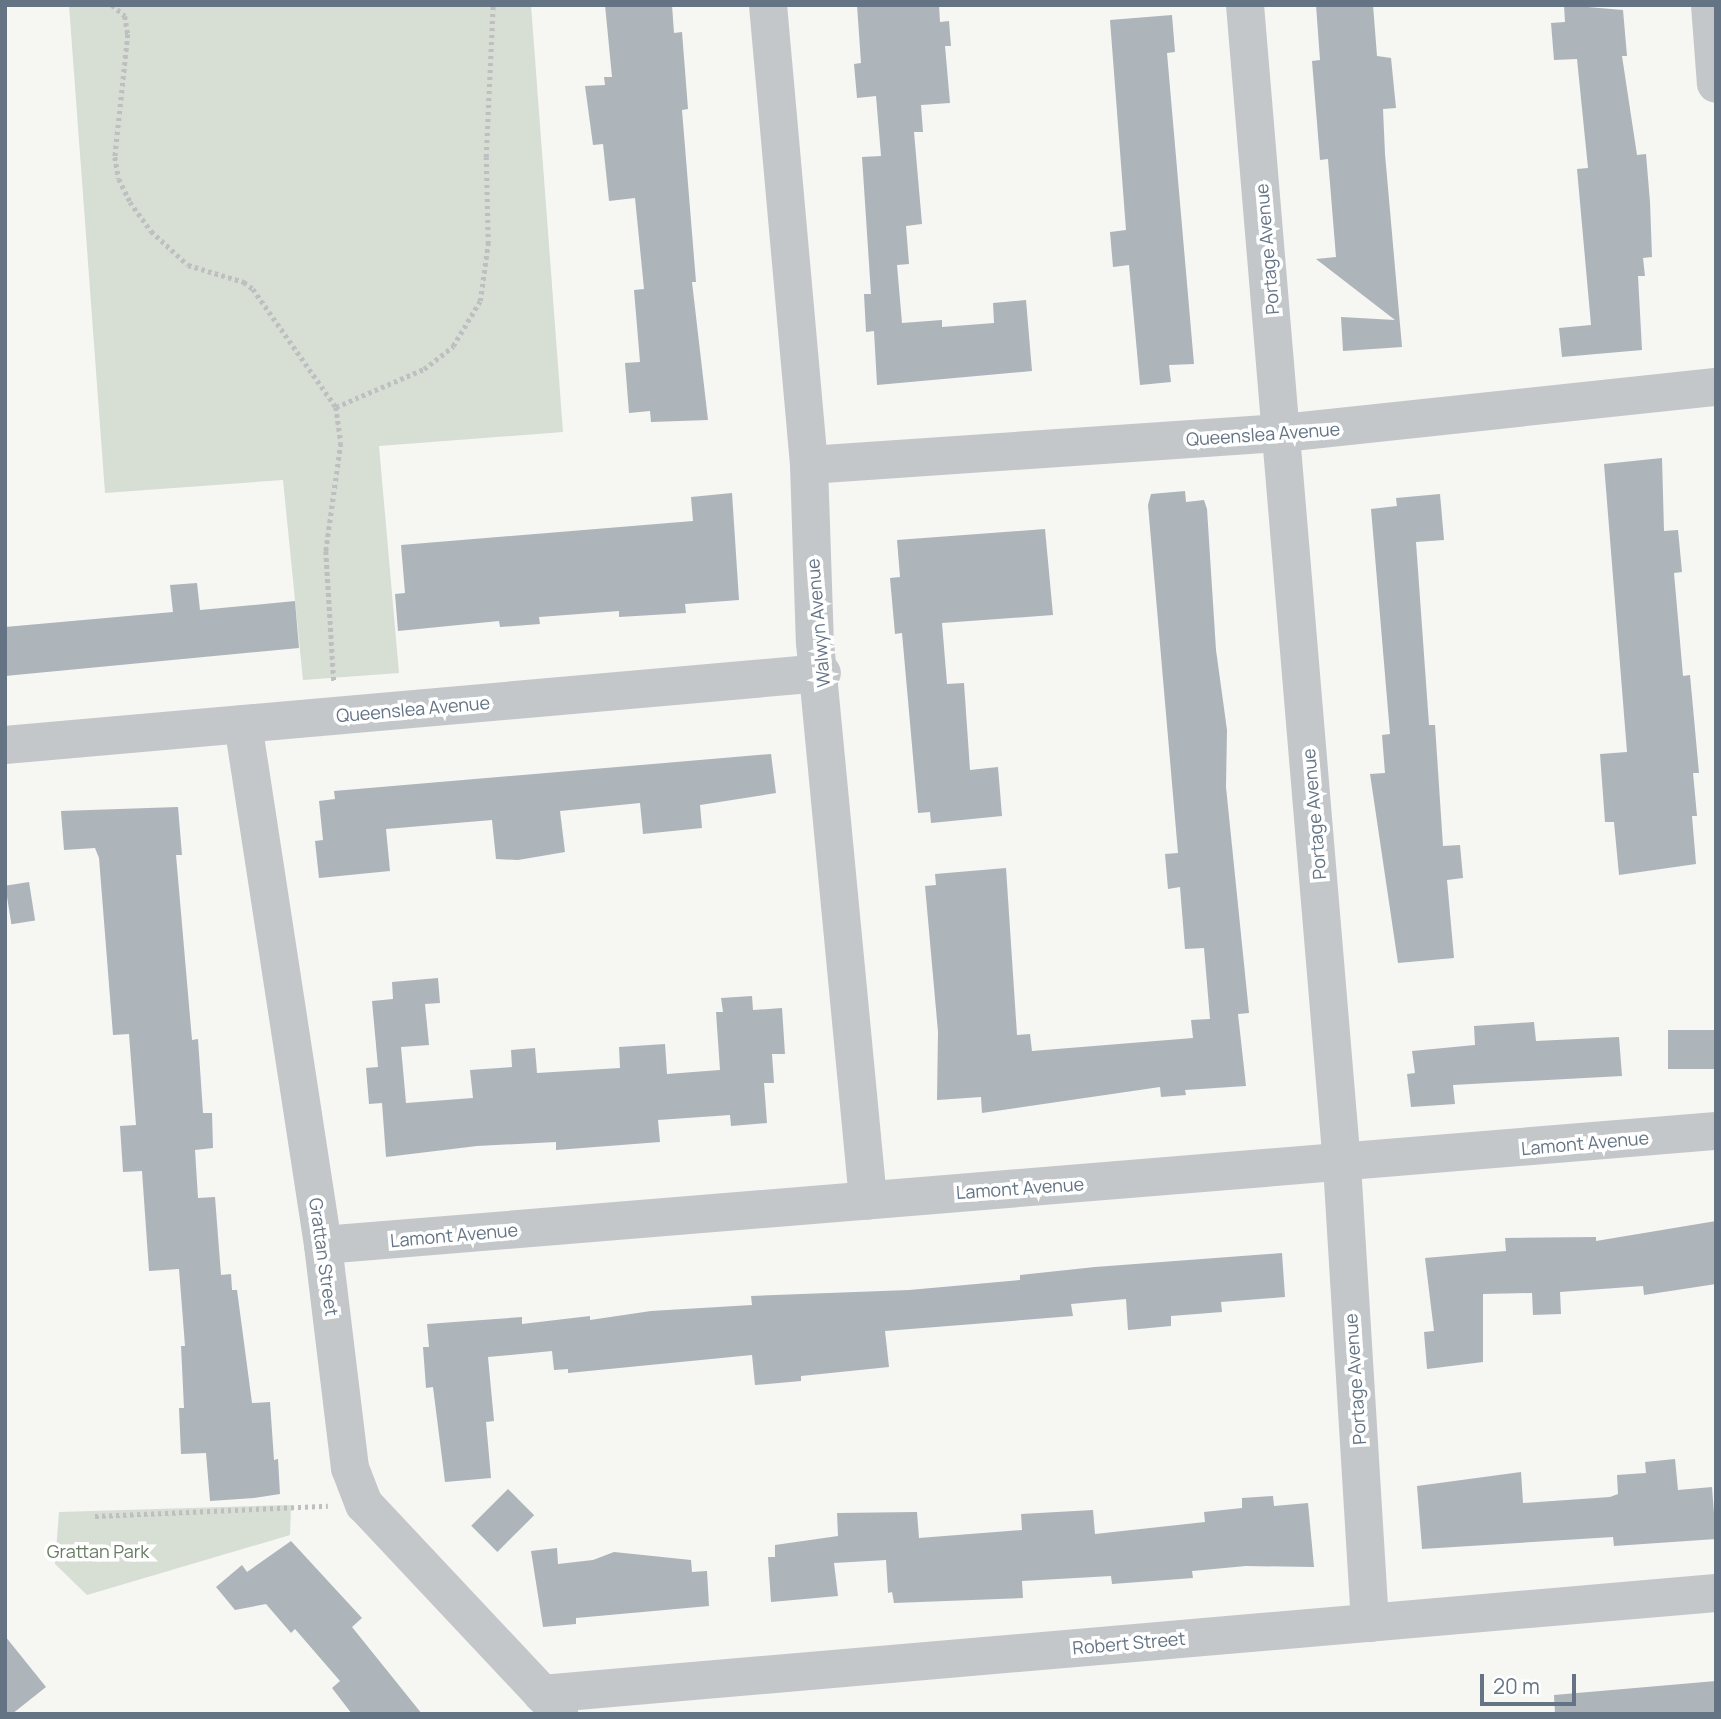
<!DOCTYPE html>
<style>
body{margin:0}
#map{position:relative;width:1721px;height:1719px;overflow:hidden;background:#f6f6f3;font-family:Manrope,sans-serif}
div>[style]{position:absolute}
.green>*{inset:0;background:#d7ded4}
.building>*{inset:0;background:#adb4ba;transform-origin:0 0}
.path>*{height:4.5px;margin-top:-2.25px;transform-origin:0;background:repeating-linear-gradient(90deg,#bdbfc1 0 3.5px,transparent 0 7px)}
.minor>*{height:38px;margin:-19px;padding:0 19px;transform-origin:19px;border-radius:19px;background:#c3c7ca}
span{translate:-50% -50%;white-space:nowrap;text-align:center;line-height:1.15;-webkit-text-stroke:7px #fff;paint-order:stroke}
.street-label{font-size:18px;color:#647485}
.park-label{font-size:18px;color:#677c63}
.frame{position:absolute;inset:0;border:7px solid #647485;pointer-events:none}
.scale{position:absolute;left:1480px;top:1674px;width:96px;height:32px;box-sizing:border-box;border:4px solid #647485;border-top:0;padding-left:9px;font-size:21px;line-height:24px;white-space:nowrap;color:#647485;-webkit-text-stroke:5px #fff;paint-order:stroke}
</style>
<div id="map">
<div class="green">
<div style="clip-path:polygon(69px 5px,531px 5px,563px 432px,379px 446px,399px 673px,303px 680px,283px 480px,105px 493px)"></div>
<div style="clip-path:polygon(291px 1505px,290px 1535px,87px 1595px,55px 1564px,59px 1512px)"></div>
</div>
<div class="building">
<div style="clip-path:polygon(605px 5px,672px 5px,674px 33px,682px 32px,688px 109px,682px 110px,696px 282px,692px 282px,708px 420px,651px 422px,650px 411px,629px 413px,625px 363px,640px 362px,634px 290px,644px 289px,635px 198px,609px 201px,603px 144px,593px 145px,585px 86px,605px 85px,604px 77px,612px 77px)"></div>
<div style="clip-path:polygon(857px 5px,939px 5px,940px 22px,949px 21px,951px 46px,945px 46px,950px 103px,921px 105px,923px 132px,914px 132px,922px 224px,906px 226px,909px 264px,897px 265px,902px 323px,942px 320px,942px 327px,994px 323px,993px 303px,1026px 300px,1032px 371px,877px 385px,874px 331px,866px 332px,864px 294px,871px 294px,862px 157px,881px 156px,876px 96px,857px 98px,854px 64px,861px 63px)"></div>
<div style="clip-path:polygon(1316px 5px,1373px 5px,1377px 56px,1391px 58px,1396px 108px,1383px 109px,1385px 154px,1402px 347px,1343px 351px,1341px 317px,1395px 320px,1316px 259px,1336px 257px,1328px 159px,1320px 160px,1312px 61px,1320px 60px)"></div>
<div style="clip-path:polygon(1564px 5px,1623px 10px,1627px 56px,1622px 56px,1637px 155px,1646px 154px,1650px 202px,1652px 257px,1643px 258px,1645px 276px,1638px 276px,1642px 350px,1562px 357px,1559px 328px,1591px 325px,1577px 169px,1588px 168px,1577px 59px,1554px 60px,1551px 23px,1565px 22px)"></div>
<div style="clip-path:polygon(1172px 15px,1175px 52px,1167px 53px,1194px 364px,1169px 365px,1171px 382px,1140px 385px,1129px 265px,1113px 267px,1110px 232px,1126px 230px,1110px 20px)"></div>
<div style="clip-path:polygon(1662px 458px,1664px 531px,1678px 530px,1682px 572px,1674px 573px,1683px 676px,1690px 675px,1699px 773px,1693px 773px,1697px 816px,1692px 816px,1696px 864px,1619px 875px,1614px 822px,1605px 822px,1600px 754px,1627px 752px,1604px 464px)"></div>
<div style="clip-path:polygon(1185px 491px,1186px 502px,1204px 500px,1207px 509px,1216px 650px,1227px 730px,1226px 787px,1249px 1013px,1238px 1014px,1246px 1086px,1185px 1090px,1186px 1095px,1161px 1097px,1160px 1087px,982px 1113px,981px 1097px,937px 1100px,938px 1032px,925px 886px,936px 885px,935px 874px,1006px 868px,1017px 1035px,1030px 1034px,1032px 1051px,1193px 1038px,1191px 1020px,1210px 1019px,1204px 948px,1185px 949px,1180px 887px,1168px 889px,1165px 854px,1178px 853px,1148px 505px,1151px 494px)"></div>
<div style="clip-path:polygon(732px 493px,739px 600px,685px 604px,686px 613px,619px 617px,619px 611px,539px 617px,540px 624px,500px 627px,499px 621px,398px 631px,395px 594px,405px 593px,401px 545px,693px 521px,691px 497px)"></div>
<div style="clip-path:polygon(1440px 494px,1444px 540px,1416px 542px,1429px 725px,1435px 725px,1443px 846px,1460px 845px,1463px 878px,1447px 880px,1454px 958px,1398px 963px,1370px 774px,1385px 773px,1382px 735px,1390px 734px,1371px 509px,1397px 506px,1396px 498px)"></div>
<div style="clip-path:polygon(1045px 529px,1053px 615px,942px 623px,947px 684px,964px 683px,970px 770px,998px 767px,1002px 816px,931px 823px,930px 812px,918px 813px,902px 633px,895px 634px,890px 578px,900px 577px,897px 540px)"></div>
<div style="clip-path:polygon(197px 583px,200px 610px,295px 601px,299px 648px,5px 676px,5px 627px,173px 612px,170px 585px)"></div>
<div style="clip-path:polygon(771px 754px,776px 793px,700px 805px,702px 828px,643px 834px,640px 803px,560px 811px,565px 852px,518px 860px,496px 859px,492px 820px,386px 829px,390px 871px,319px 878px,315px 841px,323px 840px,319px 801px,335px 799px,334px 791px)"></div>
<div style="clip-path:polygon(178px 807px,182px 855px,176px 855px,192px 1040px,198px 1039px,203px 1113px,212px 1113px,213px 1148px,195px 1150px,198px 1198px,215px 1197px,221px 1275px,231px 1274px,232px 1290px,237px 1290px,252px 1403px,270px 1402px,274px 1460px,278px 1459px,280px 1494px,254px 1498px,210px 1501px,206px 1453px,181px 1454px,179px 1408px,184px 1408px,181px 1346px,185px 1346px,179px 1269px,149px 1271px,142px 1171px,123px 1172px,120px 1126px,136px 1125px,129px 1034px,113px 1035px,99px 858px,95px 848px,64px 850px,61px 811px)"></div>
<div style="left:29px;top:882px;width:39px;height:24px;rotate:81deg"></div>
<div style="clip-path:polygon(438px 978px,440px 1003px,425px 1004px,429px 1045px,401px 1047px,406px 1103px,473px 1098px,470px 1070px,512px 1067px,511px 1050px,535px 1048px,537px 1073px,620px 1068px,619px 1047px,665px 1044px,667px 1074px,720px 1070px,716px 1012px,723px 1012px,721px 998px,752px 996px,753px 1010px,782px 1008px,785px 1054px,772px 1054px,774px 1083px,764px 1083px,767px 1123px,731px 1126px,730px 1115px,658px 1120px,660px 1142px,556px 1150px,556px 1142px,477px 1146px,386px 1157px,382px 1103px,369px 1104px,366px 1068px,378px 1067px,372px 1001px,393px 999px,392px 982px)"></div>
<div style="clip-path:polygon(1534px 1022px,1536px 1041px,1619px 1037px,1622px 1076px,1453px 1085px,1455px 1104px,1411px 1107px,1407px 1074px,1415px 1073px,1412px 1051px,1475px 1045px,1474px 1026px)"></div>
<div style="left:1716px;top:1030px;width:39px;height:48px;rotate:90deg"></div>
<div style="clip-path:polygon(1716px 1221px,1716px 1284px,1644px 1295px,1643px 1286px,1560px 1292px,1561px 1314px,1533px 1315px,1532px 1293px,1483px 1294px,1483px 1362px,1427px 1369px,1424px 1332px,1434px 1331px,1425px 1258px,1506px 1251px,1505px 1238px,1596px 1237px,1596px 1241px)"></div>
<div style="clip-path:polygon(1282px 1253px,1285px 1297px,1221px 1302px,1222px 1312px,1171px 1316px,1171px 1326px,1128px 1330px,1126px 1299px,1071px 1304px,1073px 1316px,885px 1331px,889px 1367px,801px 1376px,801px 1381px,755px 1385px,752px 1355px,568px 1373px,568px 1369px,554px 1370px,552px 1351px,488px 1357px,494px 1421px,486px 1422px,491px 1478px,445px 1482px,433px 1387px,426px 1388px,423px 1347px,429px 1347px,427px 1324px,522px 1317px,522px 1324px,590px 1316px,590px 1320px,651px 1311px,752px 1305px,751px 1296px,909px 1290px,1020px 1280px,1020px 1275px,1095px 1267px)"></div>
<div style="clip-path:polygon(1675px 1459px,1678px 1490px,1712px 1487px,1716px 1539px,1614px 1546px,1613px 1537px,1422px 1549px,1417px 1486px,1521px 1472px,1523px 1503px,1610px 1497px,1618px 1494px,1617px 1475px,1646px 1473px,1645px 1462px)"></div>
<div style="left:508px;top:1489px;width:37px;height:52px;rotate:45deg"></div>
<div style="clip-path:polygon(1273px 1496px,1274px 1506px,1308px 1503px,1314px 1567px,1246px 1566px,1192px 1571px,1193px 1578px,1112px 1584px,1111px 1576px,1022px 1581px,1023px 1598px,894px 1603px,892px 1592px,888px 1593px,886px 1560px,834px 1563px,838px 1596px,771px 1602px,768px 1557px,775px 1557px,775px 1545px,838px 1536px,837px 1513px,917px 1512px,919px 1538px,1022px 1530px,1021px 1514px,1093px 1510px,1095px 1534px,1205px 1522px,1204px 1512px,1242px 1508px,1242px 1498px)"></div>
<div style="clip-path:polygon(291px 1541px,362px 1618px,352px 1627px,422px 1714px,352px 1714px,332px 1688px,340px 1681px,295px 1629px,291px 1633px,266px 1604px,235px 1610px,216px 1587px,242px 1565px,247px 1572px)"></div>
<div style="clip-path:polygon(557px 1548px,558px 1564px,593px 1560px,614px 1552px,691px 1560px,692px 1572px,707px 1571px,709px 1606px,576px 1618px,576px 1624px,543px 1627px,531px 1551px)"></div>
<div style="clip-path:polygon(5px 1636px,46px 1687px,12px 1714px,5px 1714px)"></div>
<div style="clip-path:polygon(1716px 1681px,1716px 1714px,1555px 1714px,1554px 1695px)"></div>
</div>
<div class="path">
<div style="left:112px;top:5px;width:17px;rotate:40deg"></div>
<div style="left:125px;top:16px;width:18px;rotate:81deg"></div>
<div style="left:128px;top:34px;width:124px;rotate:96deg"></div>
<div style="left:115px;top:157px;width:22px;rotate:80deg"></div>
<div style="left:119px;top:179px;width:25px;rotate:64deg"></div>
<div style="left:130px;top:202px;width:36px;rotate:54deg"></div>
<div style="left:151px;top:231px;width:50px;rotate:42.6deg"></div>
<div style="left:188px;top:265px;width:59px;rotate:16.9deg"></div>
<div style="left:244px;top:282px;width:11px;rotate:38deg"></div>
<div style="left:253px;top:289px;width:144px;rotate:54.9deg"></div>
<div style="left:336px;top:407px;width:36px;rotate:82deg"></div>
<div style="left:341px;top:443px;width:109px;rotate:97.9deg"></div>
<div style="left:326px;top:551px;width:132px;rotate:86.5deg"></div>
<div style="left:336px;top:407px;width:96px;rotate:-23.4deg"></div>
<div style="left:424px;top:369px;width:37px;rotate:-38deg"></div>
<div style="left:453px;top:346px;width:52px;rotate:-59deg"></div>
<div style="left:480px;top:301px;width:58px;rotate:-82deg"></div>
<div style="left:488px;top:244px;width:87px;rotate:-91.3deg"></div>
<div style="left:486px;top:157px;width:152px;rotate:-87.4deg"></div>
<div style="left:95px;top:1516px;width:233px;rotate:-2.5deg"></div>
</div>
<div class="minor">
<div style="left:768px;top:5px;width:462px;rotate:84.9deg"></div>
<div style="left:809px;top:465px;width:178px;rotate:88.1deg"></div>
<div style="left:815px;top:643px;width:560px;rotate:84.56deg"></div>
<div style="left:1245px;top:5px;width:1164px;rotate:85.22deg"></div>
<div style="left:1342px;top:1165px;width:459px;rotate:86.5deg"></div>
<div style="left:1710px;top:5px;width:79px;rotate:85.7deg"></div>
<div style="left:809px;top:465px;width:475px;rotate:-3.9deg"></div>
<div style="left:1283px;top:433px;width:435px;rotate:-6.1deg"></div>
<div style="left:243px;top:724px;width:527px;rotate:81.27deg"></div>
<div style="left:323px;top:1245px;width:225px;rotate:83.1deg"></div>
<div style="left:350px;top:1468px;width:39px;rotate:69deg"></div>
<div style="left:364px;top:1504px;width:285px;rotate:46.8deg"></div>
<div style="left:5px;top:745px;width:820px;rotate:-5.04deg"></div>
<div style="left:323px;top:1245px;width:1398px;rotate:-4.68deg"></div>
<div style="left:542px;top:1694px;width:1178px;rotate:-4.92deg"></div>
</div>
<div class="street-label">
<span style="left:1267px;top:249px;rotate:-95deg">Portage Avenue</span>
<span style="left:1263px;top:434px;rotate:-4deg">Queenslea Avenue</span>
<span style="left:818px;top:623px;rotate:-95deg">Walwyn Avenue</span>
<span style="left:413px;top:709px;rotate:-5deg">Queenslea Avenue</span>
<span style="left:1314px;top:814px;rotate:-95deg">Portage Avenue</span>
<span style="left:1585px;top:1143px;rotate:-5deg">Lamont Avenue</span>
<span style="left:1020px;top:1188px;rotate:-4deg">Lamont Avenue</span>
<span style="left:454px;top:1235px;rotate:-5deg">Lamont Avenue</span>
<span style="left:324px;top:1257px;rotate:82deg">Grattan Street</span>
<span style="left:1355px;top:1379px;rotate:-94deg">Portage Avenue</span>
<span style="left:1129px;top:1643px;rotate:-5deg">Robert Street</span>
</div>
<div class="park-label">
<span style="left:98px;top:1551px">Grattan Park</span>
</div>
<div class="frame"></div>
<div class="scale">20 m</div>
</div>
